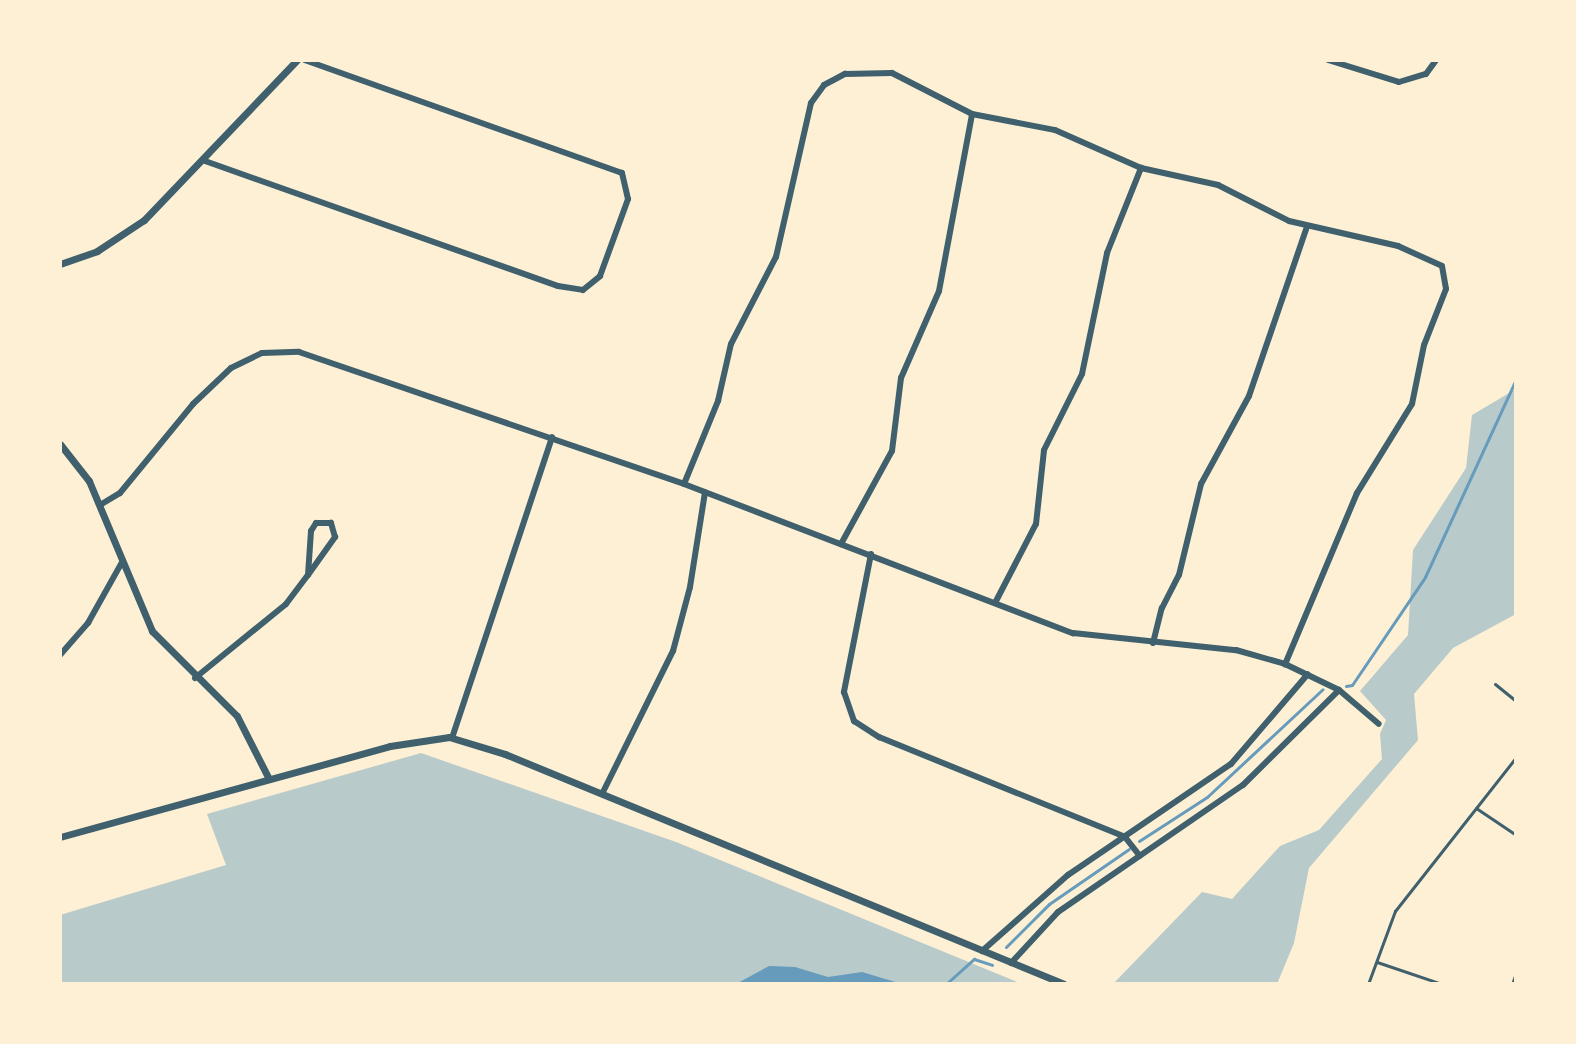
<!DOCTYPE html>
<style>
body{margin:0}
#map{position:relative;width:1576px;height:1044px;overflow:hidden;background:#fdf0d5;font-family:Spectral,serif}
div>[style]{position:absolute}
.green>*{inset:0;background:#b9caca}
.water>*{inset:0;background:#669bbc}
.stream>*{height:3px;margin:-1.5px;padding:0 1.5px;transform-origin:1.5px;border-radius:1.5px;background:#669bbc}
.service>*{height:3px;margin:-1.5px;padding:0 1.5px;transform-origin:1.5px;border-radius:1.5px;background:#3f606c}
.minor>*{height:6px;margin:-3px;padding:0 3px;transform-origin:3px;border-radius:3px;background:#3f606c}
.tertiary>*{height:7px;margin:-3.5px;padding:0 3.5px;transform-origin:3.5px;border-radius:3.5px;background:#3f606c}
span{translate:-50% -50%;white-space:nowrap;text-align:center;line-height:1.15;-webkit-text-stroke:8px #fdf0d5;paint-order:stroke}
.frame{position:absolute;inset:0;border:62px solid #fdf0d5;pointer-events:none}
</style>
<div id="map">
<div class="green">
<div style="clip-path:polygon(1516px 389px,1516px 614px,1453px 648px,1414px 694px,1418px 740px,1309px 868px,1294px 943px,1277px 984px,1113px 984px,1202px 892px,1232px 899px,1280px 846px,1319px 830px,1382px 759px,1380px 734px,1386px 720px,1360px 691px,1408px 635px,1413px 550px,1466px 468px,1472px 415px)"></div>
<div style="clip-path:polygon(421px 753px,676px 842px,1022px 984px,60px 984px,60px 915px,226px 865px,207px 814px)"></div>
</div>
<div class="water">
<div style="clip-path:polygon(769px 966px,795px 967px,828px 977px,862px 972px,902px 984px,736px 984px)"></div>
</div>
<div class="stream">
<div style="left:1346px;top:686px;width:6px;rotate:-9deg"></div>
<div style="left:1352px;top:685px;width:130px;rotate:-55.9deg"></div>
<div style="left:1425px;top:577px;width:218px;rotate:-65.3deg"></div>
<div style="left:1139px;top:841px;width:81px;rotate:-32.9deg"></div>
<div style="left:1207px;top:797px;width:158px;rotate:-43deg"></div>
<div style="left:1006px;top:947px;width:61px;rotate:-45deg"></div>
<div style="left:1049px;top:904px;width:97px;rotate:-34.5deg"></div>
<div style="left:946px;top:984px;width:38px;rotate:-42deg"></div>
<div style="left:974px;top:959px;width:19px;rotate:18deg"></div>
</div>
<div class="service">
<div style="left:1495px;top:684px;width:27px;rotate:39deg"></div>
<div style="left:1476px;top:808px;width:48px;rotate:34deg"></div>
<div style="left:1377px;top:962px;width:69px;rotate:18.7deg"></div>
<div style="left:1368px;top:984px;width:78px;rotate:-69.7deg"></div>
<div style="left:1395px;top:911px;width:196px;rotate:-51.8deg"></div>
<div style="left:1512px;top:984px;width:12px;rotate:-70deg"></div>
</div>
<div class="minor">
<div style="left:1328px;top:60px;width:74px;rotate:17.2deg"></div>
<div style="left:1399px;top:82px;width:28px;rotate:-17deg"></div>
<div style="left:1426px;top:74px;width:17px;rotate:-54deg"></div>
<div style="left:205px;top:161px;width:374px;rotate:19.5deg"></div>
<div style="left:558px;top:286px;width:25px;rotate:9deg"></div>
<div style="left:583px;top:290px;width:22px;rotate:-39deg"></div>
<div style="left:600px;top:276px;width:82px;rotate:-70deg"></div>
<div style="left:628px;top:199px;width:27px;rotate:-103deg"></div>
<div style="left:622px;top:173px;width:337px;rotate:-160.4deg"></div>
<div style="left:684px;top:484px;width:90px;rotate:-67.7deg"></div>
<div style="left:718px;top:401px;width:58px;rotate:-77.2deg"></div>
<div style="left:731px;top:344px;width:98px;rotate:-62.7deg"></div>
<div style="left:776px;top:257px;width:158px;rotate:-77.2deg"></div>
<div style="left:811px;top:103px;width:22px;rotate:-54deg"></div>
<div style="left:824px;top:85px;width:24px;rotate:-28deg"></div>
<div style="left:845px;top:74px;width:47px;rotate:-1.2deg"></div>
<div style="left:892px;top:73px;width:90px;rotate:27.1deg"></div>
<div style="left:972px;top:114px;width:85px;rotate:10.9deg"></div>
<div style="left:1055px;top:130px;width:94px;rotate:23.8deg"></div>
<div style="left:1141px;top:168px;width:79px;rotate:12.4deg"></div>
<div style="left:1218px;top:185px;width:80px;rotate:26.9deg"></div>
<div style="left:1289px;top:221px;width:112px;rotate:12.9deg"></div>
<div style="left:1398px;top:246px;width:48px;rotate:24.4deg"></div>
<div style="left:1442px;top:266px;width:23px;rotate:80deg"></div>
<div style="left:1446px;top:289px;width:60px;rotate:111.4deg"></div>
<div style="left:1424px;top:345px;width:60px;rotate:101.5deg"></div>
<div style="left:1412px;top:404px;width:105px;rotate:121.7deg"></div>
<div style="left:1357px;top:493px;width:186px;rotate:112.8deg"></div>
<div style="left:100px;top:505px;width:23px;rotate:-31deg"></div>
<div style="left:120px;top:493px;width:115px;rotate:-50.6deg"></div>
<div style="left:193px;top:404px;width:52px;rotate:-43.5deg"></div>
<div style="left:231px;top:368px;width:34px;rotate:-26deg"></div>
<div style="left:262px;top:353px;width:37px;rotate:-2deg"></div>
<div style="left:299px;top:352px;width:407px;rotate:18.9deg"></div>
<div style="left:684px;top:484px;width:417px;rotate:21deg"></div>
<div style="left:1073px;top:633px;width:164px;rotate:6deg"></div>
<div style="left:1236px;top:650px;width:51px;rotate:15.9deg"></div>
<div style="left:1285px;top:664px;width:60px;rotate:25.7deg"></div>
<div style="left:1339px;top:690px;width:52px;rotate:40.4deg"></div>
<div style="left:841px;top:544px;width:106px;rotate:-61.3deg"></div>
<div style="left:892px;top:451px;width:74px;rotate:-83deg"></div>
<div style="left:901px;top:378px;width:95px;rotate:-66.4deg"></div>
<div style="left:939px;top:291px;width:180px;rotate:-79.4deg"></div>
<div style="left:871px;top:554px;width:141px;rotate:101.1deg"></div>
<div style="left:844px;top:692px;width:31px;rotate:71deg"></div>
<div style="left:854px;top:721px;width:30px;rotate:33deg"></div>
<div style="left:879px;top:737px;width:266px;rotate:22.1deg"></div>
<div style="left:1125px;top:837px;width:24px;rotate:52deg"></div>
<div style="left:995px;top:603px;width:89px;rotate:-62.6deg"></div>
<div style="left:1036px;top:524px;width:74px;rotate:-83.8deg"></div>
<div style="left:1044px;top:450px;width:85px;rotate:-63.4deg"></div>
<div style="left:1082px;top:374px;width:124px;rotate:-78.3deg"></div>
<div style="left:1107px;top:253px;width:92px;rotate:-68.2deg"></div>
<div style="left:1153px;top:643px;width:36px;rotate:-76deg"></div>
<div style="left:1162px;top:608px;width:37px;rotate:-63deg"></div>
<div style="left:1179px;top:575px;width:94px;rotate:-76.4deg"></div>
<div style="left:1201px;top:484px;width:100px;rotate:-61.4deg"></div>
<div style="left:1249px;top:396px;width:179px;rotate:-71.1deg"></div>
<div style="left:60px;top:655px;width:43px;rotate:-48.8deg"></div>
<div style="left:88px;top:623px;width:68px;rotate:-60.8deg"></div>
<div style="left:195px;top:678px;width:117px;rotate:-39.1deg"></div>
<div style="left:286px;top:604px;width:36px;rotate:-53deg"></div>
<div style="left:308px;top:575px;width:47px;rotate:-54.6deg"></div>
<div style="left:335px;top:537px;width:15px;rotate:-106deg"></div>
<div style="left:331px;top:523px;width:15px;rotate:180deg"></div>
<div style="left:316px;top:523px;width:9px;rotate:122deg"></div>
<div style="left:311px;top:531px;width:44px;rotate:93.9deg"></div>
<div style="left:452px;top:738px;width:317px;rotate:-71.6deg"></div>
<div style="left:602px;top:794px;width:160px;rotate:-63.6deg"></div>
<div style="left:673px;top:651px;width:66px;rotate:-75.1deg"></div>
<div style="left:690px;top:587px;width:96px;rotate:-81deg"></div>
<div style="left:982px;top:951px;width:115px;rotate:-41.5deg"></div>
<div style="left:1068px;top:875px;width:197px;rotate:-34.3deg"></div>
<div style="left:1231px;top:764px;width:118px;rotate:-49.5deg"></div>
<div style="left:1011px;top:963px;width:69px;rotate:-47.3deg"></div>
<div style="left:1058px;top:912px;width:224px;rotate:-34.5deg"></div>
<div style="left:1243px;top:785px;width:135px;rotate:-44.7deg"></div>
</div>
<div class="tertiary">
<div style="left:60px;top:264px;width:39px;rotate:-19deg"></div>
<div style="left:97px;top:251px;width:56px;rotate:-33.4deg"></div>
<div style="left:144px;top:220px;width:221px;rotate:-46.3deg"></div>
<div style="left:60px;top:444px;width:47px;rotate:51.9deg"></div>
<div style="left:89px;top:481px;width:163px;rotate:67.2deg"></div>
<div style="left:152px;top:631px;width:120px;rotate:45deg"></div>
<div style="left:237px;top:716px;width:68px;rotate:63.1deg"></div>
<div style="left:60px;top:837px;width:342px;rotate:-15.4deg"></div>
<div style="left:390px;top:746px;width:60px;rotate:-8.7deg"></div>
<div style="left:449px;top:737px;width:59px;rotate:16.9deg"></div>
<div style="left:505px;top:754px;width:604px;rotate:22.36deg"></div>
</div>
<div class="frame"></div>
</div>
